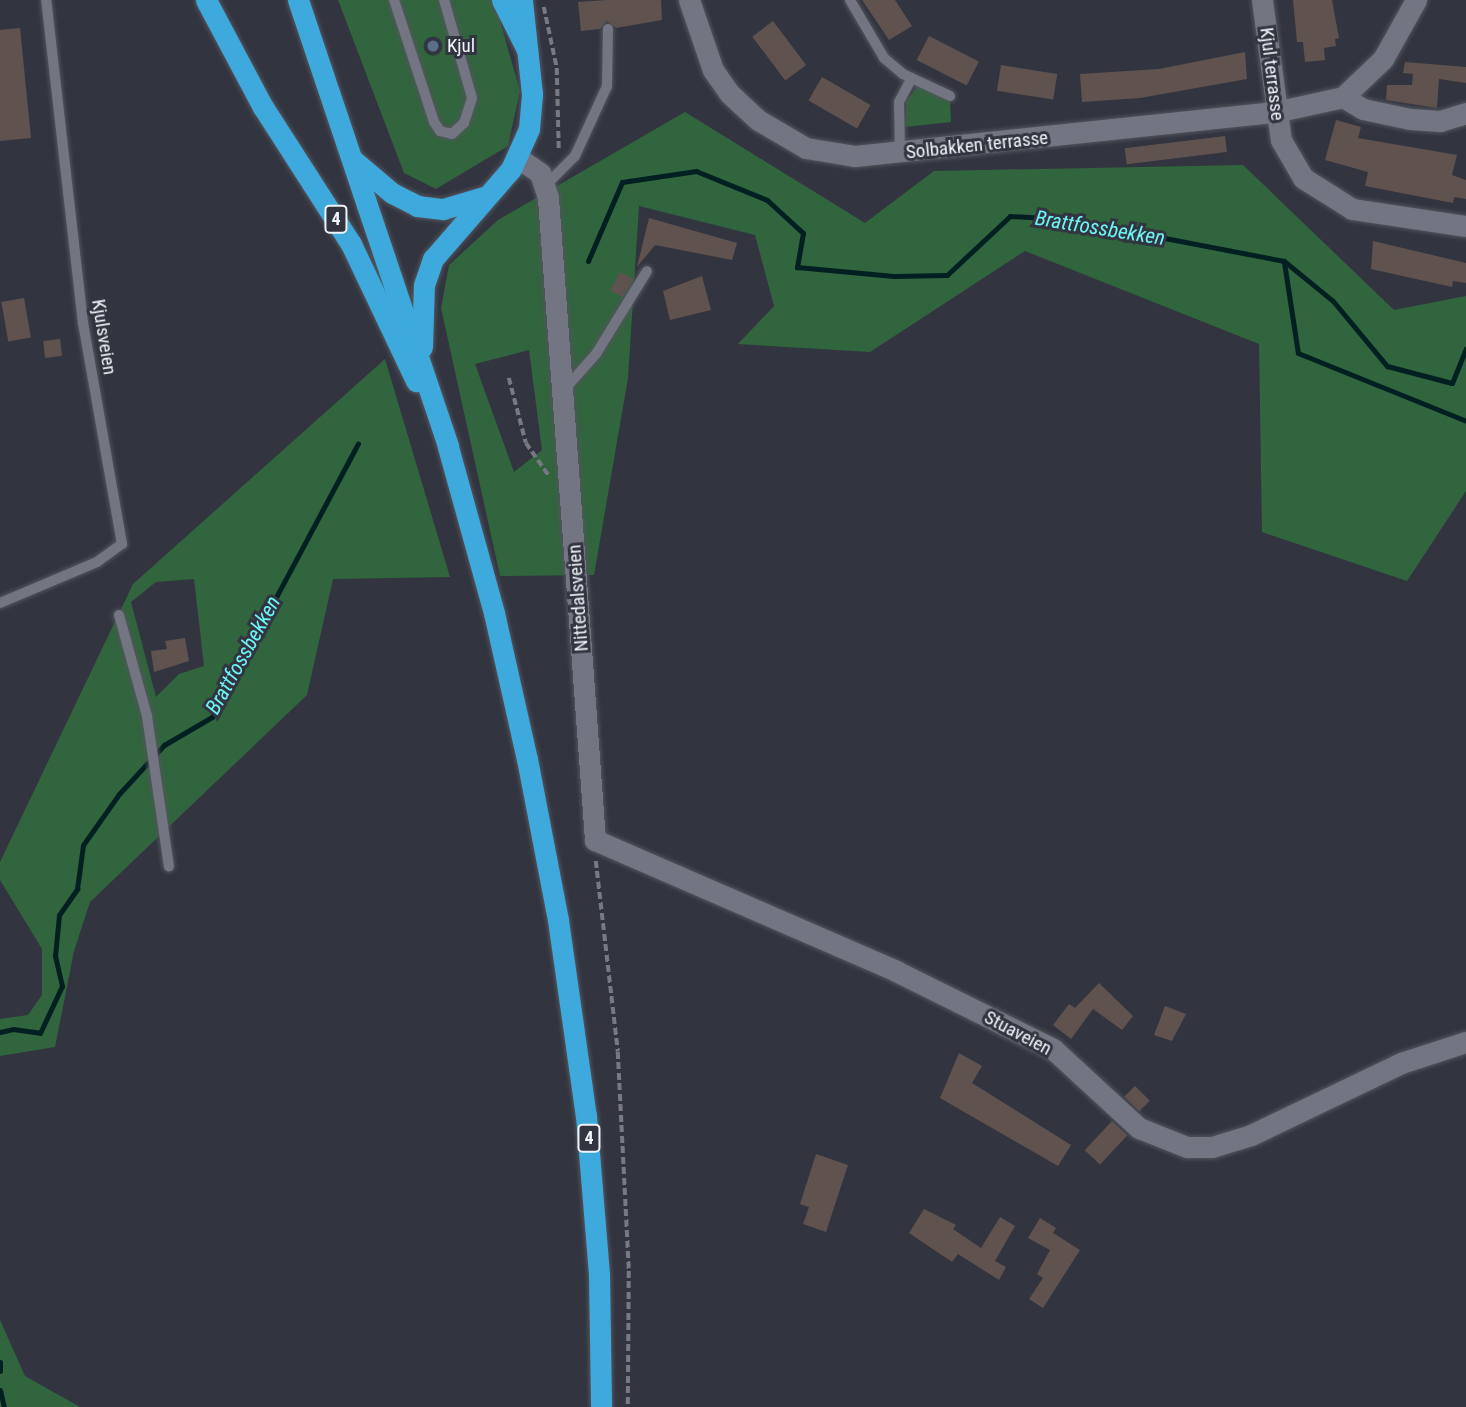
<!DOCTYPE html>
<style>
body{margin:0}
#map{position:relative;width:1466px;height:1407px;overflow:hidden;background:#323540;font-family:"Roboto Condensed",sans-serif}
div>[style]{position:absolute}
.green>*{inset:0;background:#31653d}
.stream>*{height:5px;margin:-2.5px;padding:0 2.5px;transform-origin:2.5px;border-radius:2.5px;background:#022021}
.building>*{inset:0;background:#60524e;transform-origin:0 0}
.path>*{height:3.5px;margin-top:-1.75px;transform-origin:0;background:repeating-linear-gradient(90deg,#777a83 0 7px,transparent 0 10.5px)}
.roads{filter:drop-shadow(0 0 2px #52555d) drop-shadow(0 0 2px #52555d)}
.lane>*{height:10px;margin:-5px;padding:0 5px;transform-origin:5px;border-radius:5px;background:#737682}
.street>*{height:21px;margin:-10.5px;padding:0 10.5px;transform-origin:10.5px;border-radius:10.5px;background:#737682}
.highway>*{height:21px;margin:-10.5px;padding:0 10.5px;transform-origin:10.5px;border-radius:10.5px;background:#3da9dc}
.dots>*{width:19px;height:19px;translate:-50% -50%;box-sizing:border-box;border:4px solid #323540;border-radius:50%}
span{translate:-50% -50%;white-space:nowrap;text-align:center;line-height:1.15;-webkit-text-stroke:6px #323540;paint-order:stroke}
.shield-label span{padding:2px 5px;background:#323540;border:2px solid;border-radius:5px;-webkit-text-stroke-width:0}
.shield-label{font-size:18px;color:#f1f3fa;font-weight:700}
.poi-label{font-size:19px;color:#f1f3fa}
.left{translate:0 -50%;text-align:left}
.street-label{font-size:19px;color:#f1f3fa}
.water-label{font-size:21px;color:#6df6f6;font-style:italic}
</style>
<div id="map">
<div class="green">
<div style="clip-path:polygon(338px 0,494px 0,520px 91px,508px 146px,436px 189px,404px 173px)"></div>
<div style="clip-path:polygon(917px 86px,950px 100px,951px 122px,905px 127px,906px 102px)"></div>
<div style="clip-path:polygon(evenodd,685px 112px,865px 223px,934px 171px,1243px 165px,1394px 310px,1466px 296px,1466px 491px,1407px 581px,1262px 532px,1259px 344px,1025px 251px,870px 352px,738px 344px,774px 306px,755px 235px,639px 206px,628px 378px,594px 575px,500px 576px,441px 308px,449px 265px,498px 220px,685px 112px,529px 350px,542px 450px,514px 472px,475px 364px,529px 350px)"></div>
<div style="clip-path:polygon(evenodd,385px 359px,450px 577px,333px 579px,307px 695px,90px 902px,74px 951px,55px 1047px,0 1056px,0 1019px,28px 1015px,42px 995px,42px 949px,0 880px,0 862px,133px 584px,385px 359px,194px 579px,204px 666px,179px 674px,156px 697px,131px 602px,156px 582px,194px 579px)"></div>
<div style="clip-path:polygon(0 1320px,25px 1376px,80px 1407px,0 1407px)"></div>
</div>
<div class="stream">
<div style="left:588px;top:261px;width:86px;rotate:-66.7deg"></div>
<div style="left:622px;top:182px;width:75px;rotate:-8.5deg"></div>
<div style="left:696px;top:171px;width:77px;rotate:22.2deg"></div>
<div style="left:767px;top:200px;width:49px;rotate:42.5deg"></div>
<div style="left:803px;top:233px;width:35px;rotate:100deg"></div>
<div style="left:797px;top:267px;width:97px;rotate:5.3deg"></div>
<div style="left:894px;top:276px;width:53px;rotate:-1.1deg"></div>
<div style="left:947px;top:275px;width:86px;rotate:-43.1deg"></div>
<div style="left:1010px;top:216px;width:56px;rotate:3.1deg"></div>
<div style="left:1066px;top:219px;width:222px;rotate:10.9deg"></div>
<div style="left:1284px;top:261px;width:63px;rotate:39.2deg"></div>
<div style="left:1333px;top:301px;width:85px;rotate:50.3deg"></div>
<div style="left:1387px;top:366px;width:67px;rotate:14.7deg"></div>
<div style="left:1452px;top:383px;width:37px;rotate:-68deg"></div>
<div style="left:1284px;top:262px;width:92px;rotate:81.3deg"></div>
<div style="left:1298px;top:353px;width:181px;rotate:22deg"></div>
<div style="left:0;top:1032px;width:13px;rotate:-13deg"></div>
<div style="left:13px;top:1029px;width:27px;rotate:8deg"></div>
<div style="left:40px;top:1033px;width:52px;rotate:-64.9deg"></div>
<div style="left:62px;top:986px;width:31px;rotate:-103deg"></div>
<div style="left:55px;top:956px;width:41px;rotate:-84.4deg"></div>
<div style="left:59px;top:915px;width:32px;rotate:-55deg"></div>
<div style="left:77px;top:889px;width:44px;rotate:-82.2deg"></div>
<div style="left:83px;top:845px;width:62px;rotate:-54.8deg"></div>
<div style="left:119px;top:794px;width:67px;rotate:-47.4deg"></div>
<div style="left:164px;top:745px;width:56px;rotate:-30.3deg"></div>
<div style="left:212px;top:717px;width:310px;rotate:-61.9deg"></div>
<div style="left:0;top:1362px;width:9px;rotate:90deg"></div>
<div style="left:0;top:1390px;width:17px;rotate:77deg"></div>
</div>
<div class="building">
<div style="clip-path:polygon(607px 0,661px 0,662px 20px,616px 28px,607px 21px,600px 29px,581px 31px,578px 2px)"></div>
<div style="clip-path:polygon(862px 0,895px 0,912px 26px,889px 40px)"></div>
<div style="clip-path:polygon(1293px 0,1332px 0,1339px 38px,1335px 39px,1336px 46px,1324px 48px,1325px 60px,1305px 62px,1303px 42px,1297px 42px)"></div>
<div style="left:773px;top:21px;width:55px;height:26px;rotate:53deg"></div>
<div style="clip-path:polygon(20px 28px,31px 138px,0 141px,0 30px)"></div>
<div style="left:929px;top:36px;width:56px;height:27px;rotate:27deg"></div>
<div style="clip-path:polygon(1245px 52px,1247px 79px,1140px 98px,1082px 102px,1080px 74px,1159px 69px)"></div>
<div style="clip-path:polygon(1405px 62px,1466px 67px,1466px 83px,1439px 79px,1437px 108px,1386px 100px,1387px 85px,1412px 85px,1413px 74px,1403px 73px)"></div>
<div style="left:1001px;top:65px;width:57px;height:26px;rotate:9deg"></div>
<div style="left:822px;top:77px;width:56px;height:27px;rotate:30deg"></div>
<div style="clip-path:polygon(1336px 120px,1361px 127px,1358px 138px,1457px 155px,1452px 175px,1466px 180px,1466px 199px,1454px 197px,1453px 203px,1365px 186px,1368px 172px,1325px 160px)"></div>
<div style="left:1225px;top:136px;width:16px;height:101px;rotate:83deg"></div>
<div style="clip-path:polygon(649px 218px,737px 243px,732px 260px,655px 245px,637px 267px)"></div>
<div style="clip-path:polygon(1373px 241px,1466px 263px,1466px 283px,1453px 281px,1452px 287px,1371px 269px)"></div>
<div style="left:620px;top:272px;width:15px;height:21px;rotate:28deg"></div>
<div style="clip-path:polygon(702px 276px,711px 310px,670px 320px,663px 291px)"></div>
<div style="left:24px;top:298px;width:40px;height:23px;rotate:80deg"></div>
<div style="left:60px;top:339px;width:17px;height:17px;rotate:83deg"></div>
<div style="clip-path:polygon(185px 638px,189px 661px,154px 672px,151px 651px,167px 649px,165px 641px)"></div>
<div style="clip-path:polygon(1099px 983px,1133px 1016px,1122px 1030px,1093px 1009px,1071px 1039px,1053px 1025px,1069px 1004px,1075px 1008px)"></div>
<div style="clip-path:polygon(1165px 1006px,1186px 1014px,1172px 1041px,1154px 1035px)"></div>
<div style="clip-path:polygon(959px 1053px,982px 1066px,972px 1083px,1071px 1145px,1058px 1166px,940px 1098px)"></div>
<div style="left:1135px;top:1086px;width:21px;height:15px;rotate:45deg"></div>
<div style="left:1112px;top:1121px;width:21px;height:40px;rotate:43deg"></div>
<div style="clip-path:polygon(816px 1154px,848px 1165px,826px 1232px,803px 1224px,809px 1207px,800px 1204px)"></div>
<div style="clip-path:polygon(924px 1209px,956px 1225px,953px 1229px,981px 1248px,1000px 1217px,1015px 1226px,995px 1261px,1006px 1267px,999px 1280px,958px 1254px,952px 1262px,909px 1233px)"></div>
<div style="clip-path:polygon(1040px 1218px,1056px 1228px,1053px 1233px,1080px 1250px,1043px 1308px,1029px 1299px,1043px 1278px,1037px 1274px,1050px 1250px,1028px 1238px)"></div>
</div>
<div class="path">
<div style="left:544px;top:7px;width:62px;rotate:78deg"></div>
<div style="left:557px;top:68px;width:84px;rotate:88.6deg"></div>
<div style="left:509px;top:378px;width:67px;rotate:75.3deg"></div>
<div style="left:526px;top:443px;width:39px;rotate:55deg"></div>
<div style="left:596px;top:861px;width:192px;rotate:83.4deg"></div>
<div style="left:618px;top:1052px;width:219px;rotate:87.1deg"></div>
<div style="left:629px;top:1271px;width:136px;rotate:90.4deg"></div>
</div>
<div class="roads">
<div class="lane">
<div style="left:394px;top:0;width:128px;rotate:71.8deg"></div>
<div style="left:434px;top:122px;width:11px;rotate:56deg"></div>
<div style="left:440px;top:131px;width:12px;rotate:14deg"></div>
<div style="left:452px;top:134px;width:16px;rotate:-43deg"></div>
<div style="left:464px;top:123px;width:26px;rotate:-72deg"></div>
<div style="left:472px;top:98px;width:102px;rotate:-105.9deg"></div>
<div style="left:850px;top:0;width:67px;rotate:59.6deg"></div>
<div style="left:884px;top:58px;width:25px;rotate:40deg"></div>
<div style="left:903px;top:74px;width:52px;rotate:25.1deg"></div>
<div style="left:900px;top:153px;width:51px;rotate:-91.1deg"></div>
<div style="left:899px;top:102px;width:27px;rotate:-62deg"></div>
<div style="left:545px;top:186px;width:42px;rotate:-45deg"></div>
<div style="left:575px;top:156px;width:77px;rotate:-65.4deg"></div>
<div style="left:607px;top:86px;width:57px;rotate:-89deg"></div>
<div style="left:564px;top:390px;width:48px;rotate:-48.4deg"></div>
<div style="left:596px;top:354px;width:97px;rotate:-58.4deg"></div>
<div style="left:0;top:603px;width:105px;rotate:-22.9deg"></div>
<div style="left:97px;top:562px;width:31px;rotate:-36deg"></div>
<div style="left:122px;top:544px;width:224px;rotate:-100deg"></div>
<div style="left:83px;top:323px;width:325px;rotate:-96.5deg"></div>
<div style="left:119px;top:615px;width:105px;rotate:74.5deg"></div>
<div style="left:147px;top:716px;width:152px;rotate:81.7deg"></div>
</div>
<div class="street">
<div style="left:689px;top:0;width:74px;rotate:71.1deg"></div>
<div style="left:713px;top:70px;width:29px;rotate:55deg"></div>
<div style="left:730px;top:94px;width:38px;rotate:43deg"></div>
<div style="left:758px;top:120px;width:56px;rotate:30.3deg"></div>
<div style="left:806px;top:148px;width:50px;rotate:9.3deg"></div>
<div style="left:855px;top:156px;width:422px;rotate:-6deg"></div>
<div style="left:1275px;top:112px;width:70px;rotate:-12.4deg"></div>
<div style="left:1343px;top:97px;width:55px;rotate:-43.5deg"></div>
<div style="left:1383px;top:59px;width:68px;rotate:-60.8deg"></div>
<div style="left:1262px;top:0;width:141px;rotate:82.3deg"></div>
<div style="left:1281px;top:140px;width:44px;rotate:59.9deg"></div>
<div style="left:1303px;top:178px;width:58px;rotate:32.3deg"></div>
<div style="left:1352px;top:209px;width:115px;rotate:8.5deg"></div>
<div style="left:1343px;top:97px;width:23px;rotate:31deg"></div>
<div style="left:1363px;top:109px;width:48px;rotate:12deg"></div>
<div style="left:1410px;top:119px;width:30px;rotate:4deg"></div>
<div style="left:1440px;top:121px;width:27px;rotate:-17deg"></div>
<div style="left:518px;top:158px;width:27px;rotate:34deg"></div>
<div style="left:540px;top:173px;width:26px;rotate:72deg"></div>
<div style="left:548px;top:198px;width:644px;rotate:85.81deg"></div>
<div style="left:595px;top:840px;width:328px;rotate:23.5deg"></div>
<div style="left:896px;top:971px;width:175px;rotate:26.4deg"></div>
<div style="left:1053px;top:1049px;width:117px;rotate:42.6deg"></div>
<div style="left:1139px;top:1128px;width:52px;rotate:21.6deg"></div>
<div style="left:1187px;top:1147px;width:25px"></div>
<div style="left:1212px;top:1147px;width:41px;rotate:-17.1deg"></div>
<div style="left:1251px;top:1135px;width:166px;rotate:-25.6deg"></div>
<div style="left:1401px;top:1063px;width:68px;rotate:-17.9deg"></div>
</div>
<div class="highway">
<div style="left:206px;top:0;width:121px;rotate:62deg"></div>
<div style="left:263px;top:107px;width:163px;rotate:57.3deg"></div>
<div style="left:351px;top:244px;width:152px;rotate:64.6deg"></div>
<div style="left:298px;top:0;width:471px;rotate:71.4deg"></div>
<div style="left:448px;top:447px;width:172px;rotate:74.5deg"></div>
<div style="left:494px;top:613px;width:150px;rotate:77.3deg"></div>
<div style="left:527px;top:759px;width:164px;rotate:79.1deg"></div>
<div style="left:558px;top:920px;width:198px;rotate:81.9deg"></div>
<div style="left:586px;top:1116px;width:159px;rotate:85.3deg"></div>
<div style="left:599px;top:1274px;width:133px;rotate:89.1deg"></div>
<div style="left:502px;top:0;width:56px;rotate:63.4deg"></div>
<div style="left:353px;top:160px;width:51px;rotate:40.2deg"></div>
<div style="left:392px;top:193px;width:28px;rotate:27deg"></div>
<div style="left:417px;top:206px;width:26px;rotate:7deg"></div>
<div style="left:443px;top:209px;width:43px;rotate:-16.3deg"></div>
<div style="left:422px;top:347px;width:62px;rotate:-88.2deg"></div>
<div style="left:424px;top:285px;width:28px;rotate:-71deg"></div>
<div style="left:433px;top:259px;width:119px;rotate:-49.1deg"></div>
<div style="left:511px;top:169px;width:44px;rotate:-65.8deg"></div>
<div style="left:529px;top:129px;width:35px;rotate:-85deg"></div>
<div style="left:532px;top:94px;width:95px;rotate:-96.1deg"></div>
</div>
</div>
<div class="dots">
<div style="left:433px;top:46px;background:#5c6f8a"></div>
</div>
<div class="shield-label">
<span style="left:336px;top:219px">4</span>
<span style="left:589px;top:1138px">4</span>
</div>
<div class="poi-label">
<span class="left" style="left:447px;top:46px">Kjul</span>
</div>
<div class="street-label">
<span style="left:1272px;top:74px;rotate:83deg">Kjul terrasse</span>
<span style="left:977px;top:145px;rotate:-6deg">Solbakken terrasse</span>
<span style="left:104px;top:337px;rotate:81deg">Kjulsveien</span>
<span style="left:578px;top:598px;rotate:-94deg">Nittedalsveien</span>
<span style="left:1018px;top:1033px;rotate:28deg">Stuaveien</span>
</div>
<div class="water-label">
<span style="left:1100px;top:228px;rotate:9deg">Brattfossbekken</span>
<span style="left:243px;top:655px;rotate:-61deg">Brattfossbekken</span>
</div>
</div>
